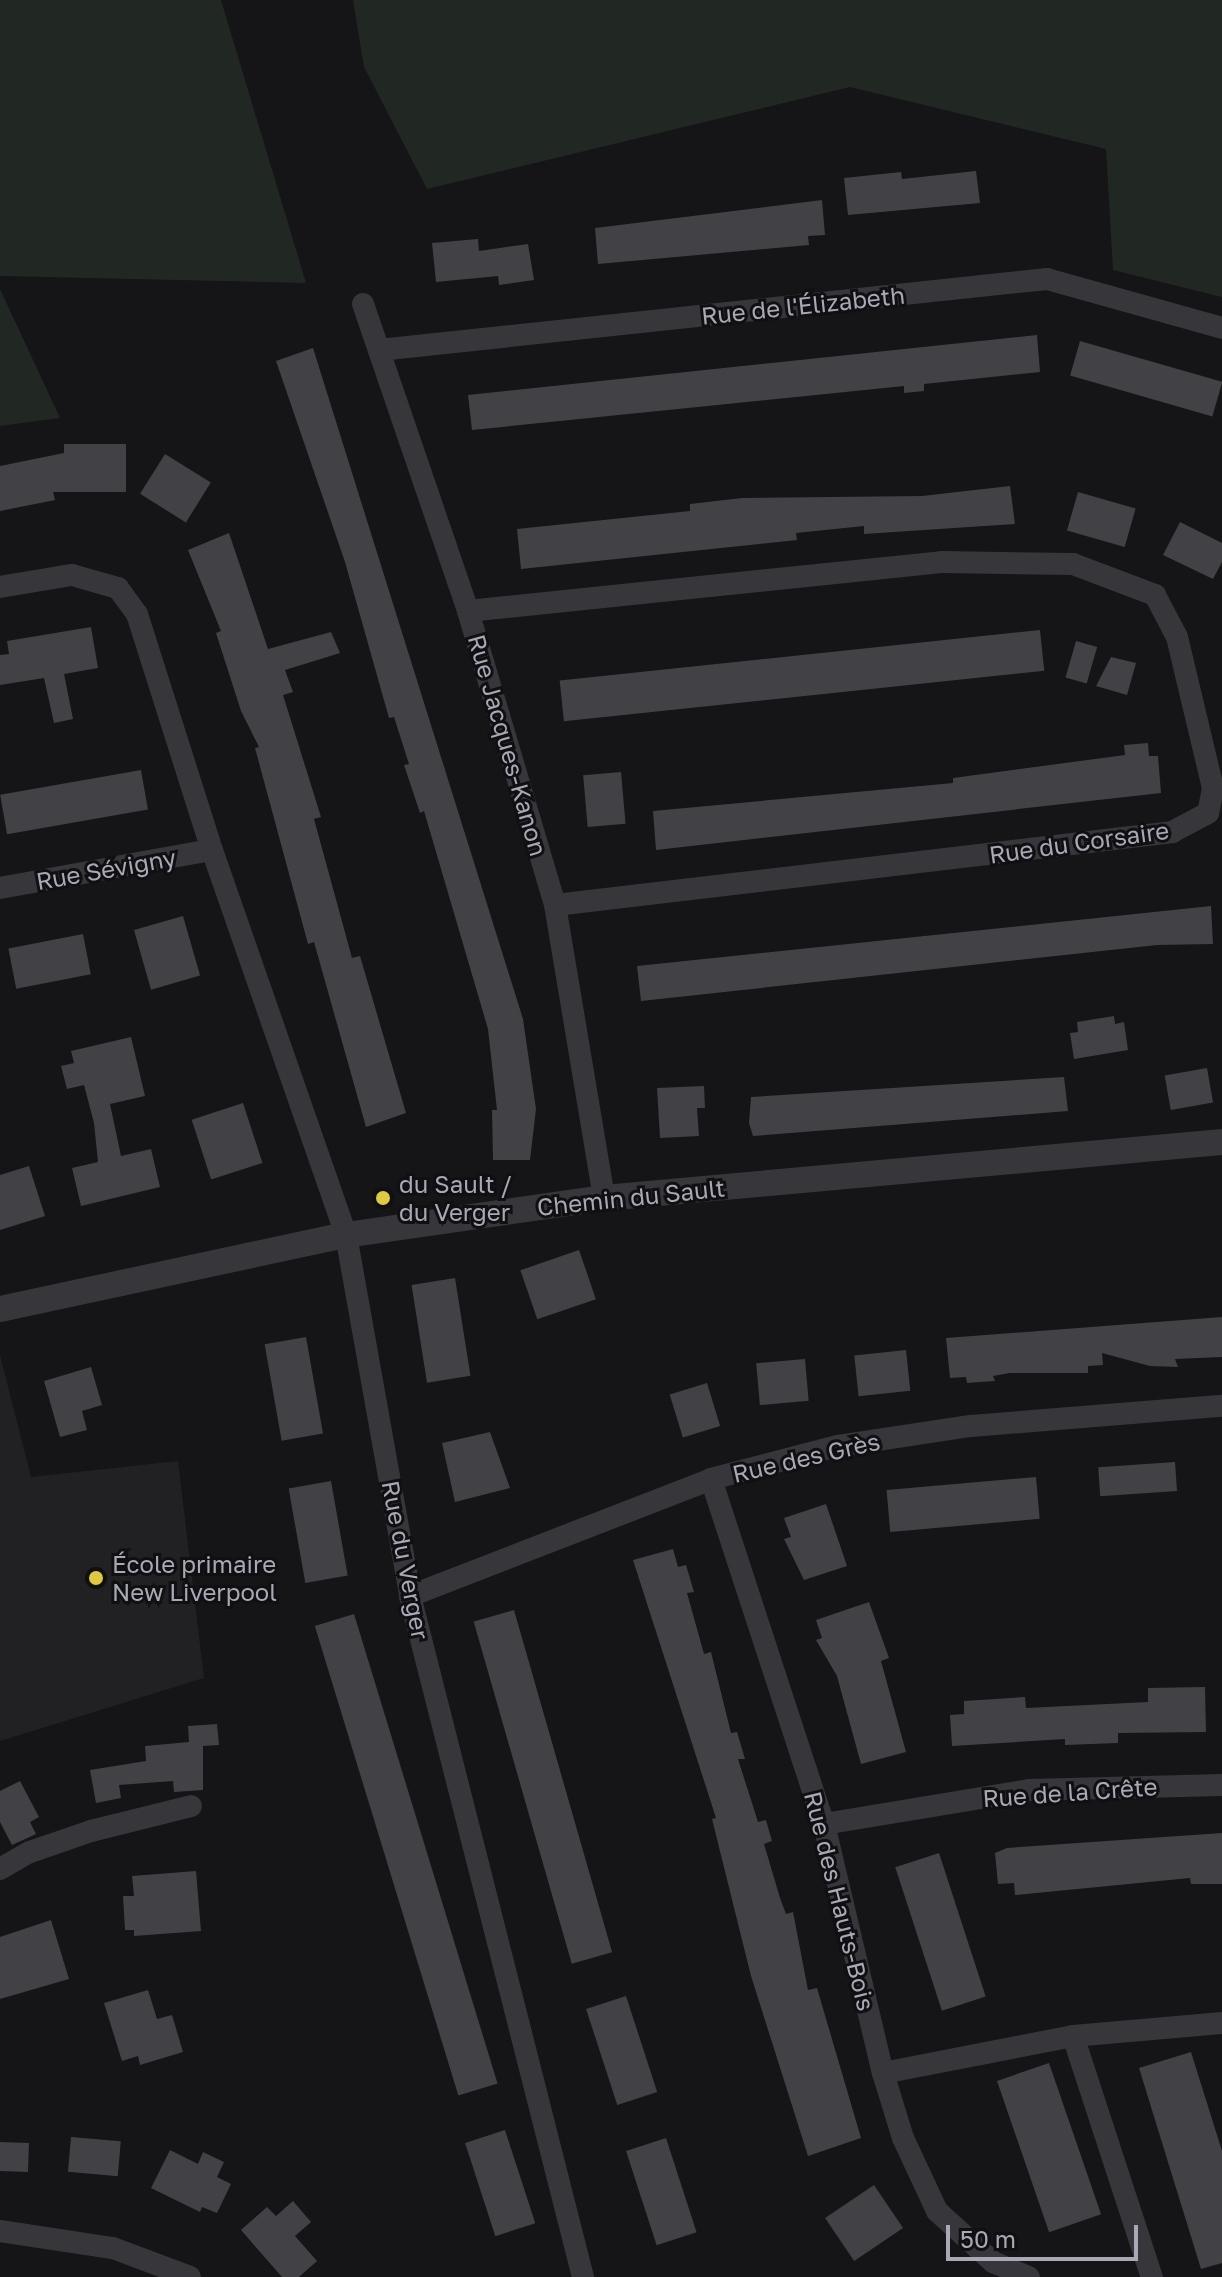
<!DOCTYPE html>
<meta charset="utf-8">
<style>
body{margin:0}
#map{position:relative;width:1222px;height:2277px;overflow:hidden;background:#151416;font-family:"Golos Text",sans-serif}
div>[style]{position:absolute}
.built>*{inset:0;background:#212123}
.green>*{inset:0;background:#212823}
.building>*{inset:0;background:#424146;transform-origin:0 0}
.minor>*{height:22px;margin:-11px;padding:0 11px;transform-origin:11px;border-radius:11px;background:#36363b}
.tertiary>*{height:26px;margin:-13px;padding:0 13px;transform-origin:13px;border-radius:13px;background:#36363b}
.dots>*{width:22px;height:22px;translate:-50% -50%;box-sizing:border-box;border:4px solid #100f11;border-radius:50%}
span{translate:-50% -50%;white-space:nowrap;text-align:center;line-height:1.15;-webkit-text-stroke:6px #100f11;paint-order:stroke}
.street-label{font-size:24px;color:#a8a9b5}
.poi-label{font-size:24px;color:#a8a9b5}
.left{translate:0 -50%;text-align:left}
.scale{position:absolute;left:946px;top:2225px;width:192px;height:36px;box-sizing:border-box;border:4px solid #a8a9b5;border-top:0;padding-left:10px;font-size:24px;line-height:28px;white-space:nowrap;color:#a8a9b5;-webkit-text-stroke:6px #100f11;paint-order:stroke}
</style>
<div id="map">
<div class="built">
<div style="clip-path:polygon(0 1355px,31px 1477px,178px 1461px,204px 1678px,0 1741px)"></div>
</div>
<div class="green">
<div style="clip-path:polygon(0 0,221px 0,306px 283px,0 276px)"></div>
<div style="clip-path:polygon(353px 0,1222px 0,1222px 297px,1113px 270px,1106px 149px,850px 87px,427px 189px,364px 67px)"></div>
<div style="clip-path:polygon(0 289px,60px 418px,0 426px)"></div>
</div>
<div class="building">
<div style="clip-path:polygon(976px 171px,980px 203px,848px 215px,844px 178px,901px 172px,902px 179px)"></div>
<div style="clip-path:polygon(822px 200px,825px 235px,808px 236px,809px 245px,598px 264px,595px 228px)"></div>
<div style="clip-path:polygon(478px 239px,479px 251px,528px 244px,534px 280px,499px 285px,498px 276px,436px 282px,432px 243px)"></div>
<div style="clip-path:polygon(1037px 335px,1040px 372px,924px 384px,924px 391px,904px 393px,904px 386px,472px 430px,468px 395px)"></div>
<div style="left:1080px;top:341px;width:148px;height:36px;rotate:16deg"></div>
<div style="clip-path:polygon(313px 348px,523px 1019px,536px 1109px,530px 1160px,493px 1160px,492px 1110px,497px 1110px,488px 1029px,424px 811px,420px 813px,404px 765px,409px 764px,394px 717px,389px 718px,345px 562px,276px 361px)"></div>
<div style="clip-path:polygon(64px 444px,126px 444px,126px 492px,53px 492px,55px 500px,0 511px,0 466px,64px 453px)"></div>
<div style="left:165px;top:454px;width:54px;height:47px;rotate:32deg"></div>
<div style="clip-path:polygon(1010px 486px,1015px 524px,864px 534px,864px 526px,796px 533px,797px 540px,521px 569px,517px 529px,690px 511px,690px 504px,742px 498px,922px 496px)"></div>
<div style="left:1078px;top:492px;width:60px;height:40px;rotate:16deg"></div>
<div style="clip-path:polygon(1180px 522px,1222px 543px,1222px 562px,1213px 579px,1163px 555px)"></div>
<div style="clip-path:polygon(229px 533px,268px 649px,331px 632px,340px 653px,285px 670px,293px 692px,283px 695px,321px 817px,314px 819px,352px 958px,360px 956px,406px 1113px,366px 1127px,314px 942px,308px 944px,255px 748px,259px 747px,241px 711px,216px 633px,221px 631px,188px 550px)"></div>
<div style="clip-path:polygon(91px 627px,98px 668px,64px 674px,73px 719px,54px 723px,44px 678px,0 685px,0 655px,9px 654px,7px 641px)"></div>
<div style="left:1040px;top:630px;width:41px;height:483px;rotate:84deg"></div>
<div style="left:1076px;top:641px;width:22px;height:38px;rotate:16deg"></div>
<div style="clip-path:polygon(1111px 657px,1136px 663px,1127px 695px,1096px 686px)"></div>
<div style="clip-path:polygon(1148px 743px,1149px 756px,1158px 756px,1161px 793px,656px 850px,653px 811px,953px 783px,953px 778px,1125px 755px,1124px 745px)"></div>
<div style="left:141px;top:770px;width:40px;height:143px;rotate:80deg"></div>
<div style="left:621px;top:772px;width:52px;height:38px;rotate:85deg"></div>
<div style="clip-path:polygon(1211px 906px,1213px 944px,1157px 945px,641px 1001px,637px 966px)"></div>
<div style="left:183px;top:916px;width:62px;height:51px;rotate:74deg"></div>
<div style="left:83px;top:934px;width:41px;height:76px;rotate:79deg"></div>
<div style="clip-path:polygon(1114px 1016px,1115px 1024px,1124px 1022px,1128px 1050px,1074px 1059px,1070px 1033px,1078px 1032px,1077px 1022px)"></div>
<div style="clip-path:polygon(131px 1037px,145px 1096px,110px 1104px,121px 1156px,151px 1149px,160px 1187px,81px 1206px,72px 1168px,98px 1162px,94px 1123px,84px 1085px,67px 1089px,61px 1066px,74px 1063px,71px 1051px)"></div>
<div style="left:1207px;top:1068px;width:35px;height:43px;rotate:80deg"></div>
<div style="clip-path:polygon(1064px 1077px,1068px 1111px,753px 1136px,749px 1123px,751px 1097px)"></div>
<div style="clip-path:polygon(704px 1086px,705px 1108px,697px 1108px,699px 1136px,660px 1138px,657px 1088px)"></div>
<div style="left:243px;top:1103px;width:63px;height:54px;rotate:72deg"></div>
<div style="clip-path:polygon(29px 1166px,45px 1216px,0 1230px,0 1175px)"></div>
<div style="left:579px;top:1250px;width:52px;height:62px;rotate:71deg"></div>
<div style="left:455px;top:1278px;width:99px;height:44px;rotate:81deg"></div>
<div style="clip-path:polygon(1222px 1317px,1222px 1357px,1175px 1359px,1178px 1367px,1150px 1366px,1102px 1353px,1103px 1365px,1088px 1366px,1088px 1373px,1010px 1373px,993px 1376px,995px 1381px,967px 1383px,966px 1377px,950px 1378px,946px 1338px)"></div>
<div style="left:306px;top:1337px;width:98px;height:42px;rotate:80deg"></div>
<div style="left:906px;top:1350px;width:41px;height:52px;rotate:84deg"></div>
<div style="left:805px;top:1359px;width:42px;height:49px;rotate:85deg"></div>
<div style="clip-path:polygon(91px 1367px,102px 1405px,82px 1411px,87px 1430px,60px 1437px,44px 1381px)"></div>
<div style="left:707px;top:1383px;width:45px;height:39px;rotate:73deg"></div>
<div style="clip-path:polygon(490px 1432px,510px 1488px,455px 1502px,442px 1443px)"></div>
<div style="left:1175px;top:1462px;width:29px;height:77px;rotate:86deg"></div>
<div style="left:1036px;top:1477px;width:42px;height:150px;rotate:85deg"></div>
<div style="left:331px;top:1481px;width:96px;height:43px;rotate:80deg"></div>
<div style="clip-path:polygon(826px 1504px,847px 1566px,804px 1580px,784px 1539px,791px 1537px,784px 1518px)"></div>
<div style="clip-path:polygon(673px 1549px,678px 1567px,686px 1565px,694px 1592px,687px 1593px,704px 1654px,711px 1652px,731px 1733px,737px 1732px,745px 1759px,738px 1759px,758px 1822px,766px 1820px,772px 1841px,764px 1844px,780px 1898px,786px 1914px,793px 1912px,808px 1990px,817px 1988px,861px 2138px,808px 2156px,751px 1976px,712px 1819px,716px 1818px,633px 1560px)"></div>
<div style="clip-path:polygon(869px 1602px,889px 1658px,881px 1661px,906px 1752px,861px 1764px,837px 1676px,816px 1640px,822px 1638px,816px 1620px)"></div>
<div style="left:514px;top:1610px;width:356px;height:42px;rotate:74deg"></div>
<div style="left:354px;top:1614px;width:491px;height:41px;rotate:73deg"></div>
<div style="clip-path:polygon(1205px 1687px,1206px 1732px,1118px 1733px,1118px 1743px,1065px 1745px,1065px 1739px,952px 1746px,950px 1715px,964px 1714px,964px 1701px,1025px 1697px,1026px 1708px,1148px 1702px,1148px 1688px)"></div>
<div style="clip-path:polygon(217px 1724px,219px 1745px,203px 1746px,203px 1790px,174px 1792px,173px 1781px,119px 1785px,121px 1798px,96px 1803px,90px 1770px,146px 1761px,145px 1746px,189px 1742px,188px 1726px)"></div>
<div style="clip-path:polygon(20px 1781px,39px 1817px,30px 1822px,36px 1834px,12px 1845px,0 1822px,0 1791px)"></div>
<div style="clip-path:polygon(1222px 1833px,1222px 1884px,1191px 1884px,1190px 1878px,1015px 1895px,1014px 1883px,998px 1884px,995px 1853px,1007px 1848px)"></div>
<div style="left:939px;top:1853px;width:151px;height:46px;rotate:72deg"></div>
<div style="clip-path:polygon(196px 1871px,201px 1931px,134px 1936px,134px 1930px,125px 1930px,123px 1896px,134px 1896px,132px 1876px)"></div>
<div style="clip-path:polygon(51px 1920px,69px 1979px,0 1999px,0 1937px)"></div>
<div style="clip-path:polygon(148px 1990px,157px 2019px,172px 2015px,183px 2052px,140px 2065px,138px 2056px,122px 2061px,104px 2003px)"></div>
<div style="left:626px;top:1996px;width:101px;height:42px;rotate:72deg"></div>
<div style="clip-path:polygon(1191px 2052px,1222px 2151px,1222px 2263px,1201px 2269px,1139px 2068px)"></div>
<div style="left:1049px;top:2063px;width:160px;height:55px;rotate:71deg"></div>
<div style="left:505px;top:2130px;width:98px;height:42px;rotate:72deg"></div>
<div style="left:71px;top:2137px;width:50px;height:35px;rotate:5deg"></div>
<div style="left:666px;top:2138px;width:99px;height:42px;rotate:72deg"></div>
<div style="left:0;top:2142px;width:29px;height:29px;rotate:2deg"></div>
<div style="clip-path:polygon(170px 2150px,198px 2164px,203px 2152px,224px 2162px,217px 2177px,231px 2184px,217px 2213px,202px 2207px,200px 2212px,151px 2188px)"></div>
<div style="left:874px;top:2185px;width:52px;height:59px;rotate:56deg"></div>
<div style="clip-path:polygon(293px 2201px,311px 2222px,295px 2236px,317px 2261px,299px 2277px,282px 2277px,241px 2230px,267px 2207px,276px 2216px)"></div>
</div>
<div class="minor">
<div style="left:363px;top:304px;width:324px;rotate:71.1deg"></div>
<div style="left:468px;top:611px;width:307px;rotate:73.5deg"></div>
<div style="left:555px;top:905px;width:297px;rotate:80.5deg"></div>
<div style="left:379px;top:350px;width:672px;rotate:-6.07deg"></div>
<div style="left:1047px;top:279px;width:182px;rotate:15.6deg"></div>
<div style="left:0;top:587px;width:73px;rotate:-9.5deg"></div>
<div style="left:72px;top:575px;width:48px;rotate:15.8deg"></div>
<div style="left:118px;top:588px;width:32px;rotate:54deg"></div>
<div style="left:137px;top:614px;width:248px;rotate:72.4deg"></div>
<div style="left:212px;top:850px;width:408px;rotate:70.8deg"></div>
<div style="left:346px;top:1235px;width:367px;rotate:79.9deg"></div>
<div style="left:410px;top:1596px;width:703px;rotate:75.75deg"></div>
<div style="left:468px;top:611px;width:476px;rotate:-5.9deg"></div>
<div style="left:941px;top:562px;width:132px;rotate:0.9deg"></div>
<div style="left:1073px;top:564px;width:88px;rotate:20.7deg"></div>
<div style="left:1155px;top:595px;width:47px;rotate:62.4deg"></div>
<div style="left:1177px;top:637px;width:155px;rotate:76.6deg"></div>
<div style="left:1213px;top:788px;width:25px;rotate:101deg"></div>
<div style="left:1208px;top:813px;width:40px;rotate:152deg"></div>
<div style="left:1173px;top:832px;width:622px;rotate:173.26deg"></div>
<div style="left:0;top:888px;width:215px;rotate:-10.2deg"></div>
<div style="left:711px;top:1479px;width:363px;rotate:71.9deg"></div>
<div style="left:824px;top:1824px;width:256px;rotate:76.7deg"></div>
<div style="left:883px;top:2073px;width:68px;rotate:72.9deg"></div>
<div style="left:903px;top:2138px;width:81px;rotate:65deg"></div>
<div style="left:937px;top:2211px;width:76px;rotate:42.3deg"></div>
<div style="left:993px;top:2262px;width:39px;rotate:23deg"></div>
<div style="left:410px;top:1596px;width:323px;rotate:-21.2deg"></div>
<div style="left:711px;top:1479px;width:131px;rotate:-14.6deg"></div>
<div style="left:838px;top:1446px;width:134px;rotate:-8.6deg"></div>
<div style="left:971px;top:1426px;width:252px;rotate:-4.6deg"></div>
<div style="left:824px;top:1824px;width:208px;rotate:-9.4deg"></div>
<div style="left:1029px;top:1790px;width:193px;rotate:-1.5deg"></div>
<div style="left:0;top:1869px;width:34px;rotate:-30deg"></div>
<div style="left:30px;top:1852px;width:65px;rotate:-19deg"></div>
<div style="left:91px;top:1831px;width:103px;rotate:-14deg"></div>
<div style="left:1073px;top:2036px;width:254px;rotate:71.9deg"></div>
<div style="left:883px;top:2073px;width:194px;rotate:-11deg"></div>
<div style="left:1073px;top:2036px;width:150px;rotate:-5deg"></div>
<div style="left:0;top:2231px;width:114px;rotate:8.6deg"></div>
<div style="left:113px;top:2248px;width:82px;rotate:20.6deg"></div>
</div>
<div class="tertiary">
<div style="left:0;top:1309px;width:354px;rotate:-12.1deg"></div>
<div style="left:346px;top:1235px;width:261px;rotate:-8.2deg"></div>
<div style="left:604px;top:1198px;width:621px;rotate:-5.18deg"></div>
</div>
<div class="dots">
<div style="left:383px;top:1198px;background:#dfc943"></div>
<div style="left:96px;top:1578px;background:#dfc943"></div>
</div>
<div class="street-label">
<span style="left:803px;top:305px;rotate:-6deg">Rue de l'Élizabeth</span>
<span style="left:508px;top:745px;rotate:74deg">Rue Jacques-Kanon</span>
<span style="left:1079px;top:842px;rotate:-8deg">Rue du Corsaire</span>
<span style="left:106px;top:869px;rotate:-10deg">Rue Sévigny</span>
<span style="left:631px;top:1197px;rotate:-6deg">Chemin du Sault</span>
<span style="left:806px;top:1457px;rotate:-13deg">Rue des Grès</span>
<span style="left:406px;top:1560px;rotate:79deg">Rue du Verger</span>
<span style="left:1070px;top:1792px;rotate:-4deg">Rue de la Crête</span>
<span style="left:840px;top:1901px;rotate:76deg">Rue des Hauts-Bois</span>
</div>
<div class="poi-label">
<span class="left" style="left:399px;top:1198px">du Sault /<br>du Verger</span>
<span class="left" style="left:112px;top:1578px">École primaire<br>New Liverpool</span>
</div>
<div class="scale">50 m</div>
</div>
